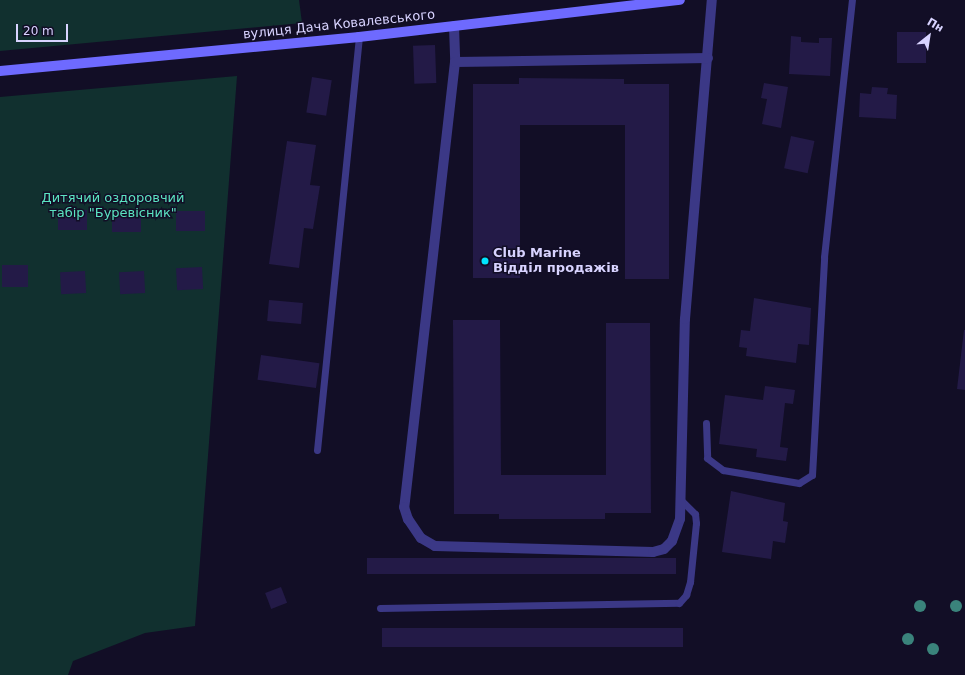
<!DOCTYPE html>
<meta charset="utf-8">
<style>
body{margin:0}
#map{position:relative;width:965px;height:675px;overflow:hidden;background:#120e26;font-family:"DejaVu Sans",sans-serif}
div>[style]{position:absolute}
.green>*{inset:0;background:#11302f}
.building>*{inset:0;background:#231a47;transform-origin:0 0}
.lane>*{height:7px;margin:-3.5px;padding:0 3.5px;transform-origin:3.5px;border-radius:3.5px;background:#3b3886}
.street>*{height:10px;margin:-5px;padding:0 5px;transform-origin:5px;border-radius:5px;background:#3b3886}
.secondary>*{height:10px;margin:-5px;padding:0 5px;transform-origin:5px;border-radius:5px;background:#6e6aff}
.trees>*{width:12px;height:12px;margin:-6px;border-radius:50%;background:#3a837b}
.dots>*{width:11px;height:11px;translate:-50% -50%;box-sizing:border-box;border:2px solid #120e26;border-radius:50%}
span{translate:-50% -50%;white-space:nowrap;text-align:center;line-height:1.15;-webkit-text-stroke:3px #120e26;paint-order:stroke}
.street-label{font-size:13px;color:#d8d3ff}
.park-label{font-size:13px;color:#5be3c1}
.poi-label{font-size:13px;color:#d8d3ff;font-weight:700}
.left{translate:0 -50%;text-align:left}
.north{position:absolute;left:909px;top:16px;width:40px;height:40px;-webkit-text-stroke:3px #120e26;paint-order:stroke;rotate:30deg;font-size:11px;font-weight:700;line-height:16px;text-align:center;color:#d8d3ff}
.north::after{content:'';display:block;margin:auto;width:14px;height:18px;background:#d8d3ff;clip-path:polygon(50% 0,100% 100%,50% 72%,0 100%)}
.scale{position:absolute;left:16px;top:24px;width:52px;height:18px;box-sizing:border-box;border:2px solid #d8d3ff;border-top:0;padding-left:5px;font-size:12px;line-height:14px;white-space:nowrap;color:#d8d3ff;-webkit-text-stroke:3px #120e26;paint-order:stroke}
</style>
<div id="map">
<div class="green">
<div style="clip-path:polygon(0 0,299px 0,302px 23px,0 51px)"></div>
<div style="clip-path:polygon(237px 76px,195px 626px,145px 633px,73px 661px,68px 675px,0 675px,0 97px)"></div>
</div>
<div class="building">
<div style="left:897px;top:32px;width:29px;height:31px"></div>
<div style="clip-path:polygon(791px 36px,801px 37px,801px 42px,819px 43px,819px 38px,832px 38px,830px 76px,789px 74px)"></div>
<div style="left:435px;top:45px;width:38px;height:22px;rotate:88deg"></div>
<div style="left:312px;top:77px;width:20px;height:36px;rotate:9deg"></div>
<div style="clip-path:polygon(519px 78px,624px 79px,624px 84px,669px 84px,669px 279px,625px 279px,625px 125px,520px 125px,520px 278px,473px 278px,473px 84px,519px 84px)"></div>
<div style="clip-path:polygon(764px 83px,788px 87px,781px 128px,762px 124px,767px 99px,761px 98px)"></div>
<div style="clip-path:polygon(872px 87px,888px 88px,887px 94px,897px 95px,896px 119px,859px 117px,860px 93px,871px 94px)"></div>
<div style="left:791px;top:136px;width:24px;height:33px;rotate:12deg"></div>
<div style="clip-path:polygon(287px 141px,316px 145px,310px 185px,320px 186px,313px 229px,304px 228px,299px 268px,269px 264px)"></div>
<div style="left:58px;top:210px;width:29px;height:20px"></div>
<div style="left:176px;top:211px;width:29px;height:20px"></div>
<div style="left:112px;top:212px;width:29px;height:20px"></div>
<div style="left:28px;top:265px;width:22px;height:26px;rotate:90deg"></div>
<div style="left:202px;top:267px;width:22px;height:26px;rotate:87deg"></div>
<div style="left:85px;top:271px;width:22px;height:25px;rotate:87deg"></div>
<div style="left:144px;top:271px;width:22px;height:25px;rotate:87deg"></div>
<div style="clip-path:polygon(754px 298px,811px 308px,809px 345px,798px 344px,796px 363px,746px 356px,747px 348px,739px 347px,741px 330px,750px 331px)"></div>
<div style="left:269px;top:300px;width:34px;height:21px;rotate:5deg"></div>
<div style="clip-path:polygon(453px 320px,500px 320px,501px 475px,606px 475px,606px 323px,650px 323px,651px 513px,605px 513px,605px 519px,499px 519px,499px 514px,454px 514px)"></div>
<div style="clip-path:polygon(964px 330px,965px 330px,965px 390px,957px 389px)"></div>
<div style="left:261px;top:355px;width:59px;height:25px;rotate:8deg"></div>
<div style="clip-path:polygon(765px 386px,795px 390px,793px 404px,785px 403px,780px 447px,788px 448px,786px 461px,756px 457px,757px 449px,719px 444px,725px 395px,763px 400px)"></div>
<div style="clip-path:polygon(731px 491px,785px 503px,783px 521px,788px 522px,785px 543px,773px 541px,771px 559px,722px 552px)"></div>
<div style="left:676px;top:558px;width:16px;height:309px;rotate:90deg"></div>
<div style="left:281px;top:587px;width:17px;height:17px;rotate:69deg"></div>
<div style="left:382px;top:628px;width:301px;height:19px"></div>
</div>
<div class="lane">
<div style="left:706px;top:423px;width:35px;rotate:88deg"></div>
<div style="left:707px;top:458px;width:20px;rotate:37deg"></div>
<div style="left:723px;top:470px;width:77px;rotate:9.7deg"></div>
<div style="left:799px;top:483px;width:15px;rotate:-32deg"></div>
<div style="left:812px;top:475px;width:218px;rotate:-86.8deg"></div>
<div style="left:824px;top:257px;width:259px;rotate:-83.8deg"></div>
<div style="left:317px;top:450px;width:415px;rotate:-84.2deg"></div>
<div style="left:380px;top:608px;width:299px;rotate:-1deg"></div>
<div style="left:679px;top:603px;width:11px;rotate:-49deg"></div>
<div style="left:686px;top:595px;width:14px;rotate:-73deg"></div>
<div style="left:690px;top:582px;width:59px;rotate:-84.2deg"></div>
<div style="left:696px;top:523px;width:9px;rotate:-96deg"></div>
<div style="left:695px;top:514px;width:20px;rotate:-135deg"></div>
</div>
<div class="street">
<div style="left:454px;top:26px;width:36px;rotate:88deg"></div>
<div style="left:455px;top:62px;width:448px;rotate:96.5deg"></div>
<div style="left:404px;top:507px;width:13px;rotate:72deg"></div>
<div style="left:408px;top:519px;width:23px;rotate:56deg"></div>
<div style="left:421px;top:538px;width:16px;rotate:30deg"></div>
<div style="left:435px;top:546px;width:218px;rotate:1.6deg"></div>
<div style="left:653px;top:552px;width:11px;rotate:-15deg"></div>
<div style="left:664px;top:549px;width:11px;rotate:-45deg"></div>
<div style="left:672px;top:541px;width:23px;rotate:-70deg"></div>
<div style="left:680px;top:519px;width:200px;rotate:-88.6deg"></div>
<div style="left:685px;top:319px;width:320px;rotate:-85.2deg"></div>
<div style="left:455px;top:62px;width:253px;rotate:-0.9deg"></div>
</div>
<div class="secondary">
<div style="left:0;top:71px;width:361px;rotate:-5.4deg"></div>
<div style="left:359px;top:37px;width:323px;rotate:-6.6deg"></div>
</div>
<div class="trees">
<div style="left:920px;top:606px"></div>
<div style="left:956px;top:606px"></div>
<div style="left:908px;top:639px"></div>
<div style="left:933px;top:649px"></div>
</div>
<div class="dots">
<div style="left:485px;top:261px;background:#00e5fe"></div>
</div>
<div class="street-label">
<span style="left:339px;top:25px;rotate:-6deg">вулиця Дача Ковалевського</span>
</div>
<div class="park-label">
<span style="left:113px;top:206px">Дитячий оздоровчий<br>табір "Буревісник"</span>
</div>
<div class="poi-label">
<span class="left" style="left:493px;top:261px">Club Marine<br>Відділ продажів</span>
</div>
<div class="north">Пн</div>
<div class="scale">20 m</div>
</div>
